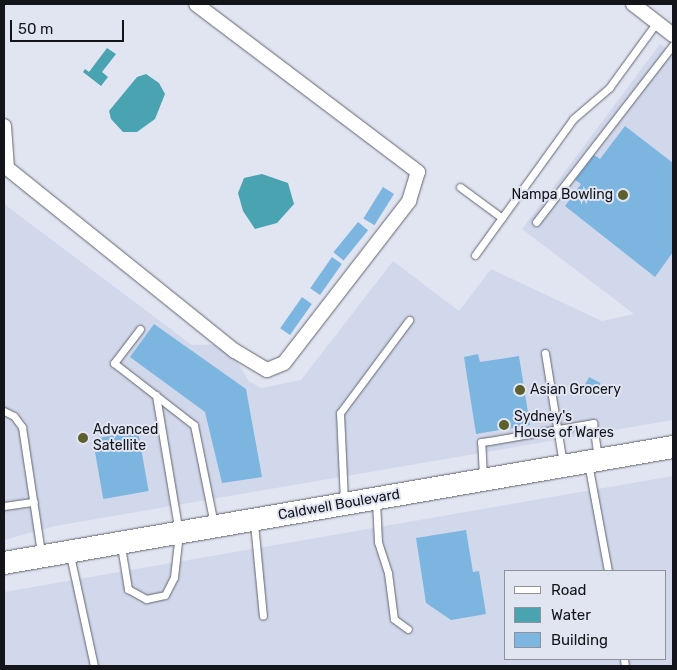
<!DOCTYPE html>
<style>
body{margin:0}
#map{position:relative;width:677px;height:670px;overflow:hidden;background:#e1e5f2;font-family:Rubik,sans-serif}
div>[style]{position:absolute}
.built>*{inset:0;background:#d2d8eb}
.water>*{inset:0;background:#4aa3b1}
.building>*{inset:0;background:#7bb5e0;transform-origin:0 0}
.roads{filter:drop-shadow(0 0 1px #61646f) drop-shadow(0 0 1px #61646f)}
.service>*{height:7px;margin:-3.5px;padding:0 3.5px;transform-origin:3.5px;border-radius:3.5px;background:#fff}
.minor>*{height:14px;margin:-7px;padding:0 7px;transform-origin:7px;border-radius:7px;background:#fff}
.primary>*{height:22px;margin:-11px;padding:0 11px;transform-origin:11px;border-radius:11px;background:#fff}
.dots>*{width:14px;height:14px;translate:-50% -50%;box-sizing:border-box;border:2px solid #e1e5f2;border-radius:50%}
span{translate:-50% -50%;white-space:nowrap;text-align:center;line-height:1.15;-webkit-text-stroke:4px #e1e5f2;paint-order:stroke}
.poi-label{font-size:14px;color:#14151a}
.right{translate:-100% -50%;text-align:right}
.left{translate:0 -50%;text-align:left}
.street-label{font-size:14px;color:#14151a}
.frame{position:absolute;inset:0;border:5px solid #14151a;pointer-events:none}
.legend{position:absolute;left:504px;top:570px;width:162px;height:90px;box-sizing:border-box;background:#e1e5f2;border:1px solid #8f929c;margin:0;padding:6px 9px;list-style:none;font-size:15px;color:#14151a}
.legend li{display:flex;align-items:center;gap:10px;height:25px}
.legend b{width:25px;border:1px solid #8f929c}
.scale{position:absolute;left:10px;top:20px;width:114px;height:22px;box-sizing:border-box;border:2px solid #14151a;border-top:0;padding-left:6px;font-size:15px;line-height:18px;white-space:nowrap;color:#14151a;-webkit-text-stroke:4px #e1e5f2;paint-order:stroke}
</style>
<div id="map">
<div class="built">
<div style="clip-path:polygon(660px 44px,673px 53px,673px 420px,55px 526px,4px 540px,4px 204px,192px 345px,226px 344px,249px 381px,261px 388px,301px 380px,393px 261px,459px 311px,491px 269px,602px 321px,634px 314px,522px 229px)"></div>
<div style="clip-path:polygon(evenodd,673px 476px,673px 666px,4px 666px,4px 592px,673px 476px,506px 571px,666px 571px,666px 659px,506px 659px,506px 571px)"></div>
</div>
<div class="water">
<div style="clip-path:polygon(107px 48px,116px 54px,102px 72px,108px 77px,101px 86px,83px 72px,85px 69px,89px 72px)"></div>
<div style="clip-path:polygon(146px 74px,159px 83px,165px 94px,155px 119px,137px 132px,123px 132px,111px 119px,109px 111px,137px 77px)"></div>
<div style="clip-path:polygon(262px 174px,288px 183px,294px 204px,277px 223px,255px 229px,243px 211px,238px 193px,244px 178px)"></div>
</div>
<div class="building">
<div style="clip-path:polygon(625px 126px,673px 163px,673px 252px,655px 277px,565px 206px,581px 184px,575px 180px,594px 155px,600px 159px)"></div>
<div style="left:383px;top:187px;width:13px;height:37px;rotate:32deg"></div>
<div style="left:358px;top:222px;width:13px;height:39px;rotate:39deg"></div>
<div style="left:332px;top:257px;width:12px;height:38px;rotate:35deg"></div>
<div style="left:302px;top:297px;width:12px;height:38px;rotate:35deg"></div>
<div style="clip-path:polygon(154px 324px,246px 389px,262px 477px,222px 483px,205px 412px,130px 357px)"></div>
<div style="clip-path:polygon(478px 354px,480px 362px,519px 356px,530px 425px,476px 434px,464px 357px)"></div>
<div style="left:589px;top:377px;width:13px;height:14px;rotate:27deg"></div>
<div style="left:138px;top:431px;width:61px;height:46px;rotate:80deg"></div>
<div style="clip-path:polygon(466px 530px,473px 572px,479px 571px,486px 614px,451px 620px,426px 603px,416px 538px)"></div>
</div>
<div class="roads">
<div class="service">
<div style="left:460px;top:187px;width:52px;rotate:36.4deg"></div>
<div style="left:536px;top:222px;width:224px;rotate:-52.3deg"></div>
<div style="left:475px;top:255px;width:168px;rotate:-54.2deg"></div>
<div style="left:573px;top:119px;width:48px;rotate:-40.7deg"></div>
<div style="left:609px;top:88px;width:82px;rotate:-54deg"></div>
<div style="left:140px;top:329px;width:43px;rotate:127.4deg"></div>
<div style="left:114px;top:363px;width:101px;rotate:37.8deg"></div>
<div style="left:194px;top:425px;width:101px;rotate:78.6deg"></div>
<div style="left:545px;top:353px;width:112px;rotate:80.8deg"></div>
<div style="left:4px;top:411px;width:11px;rotate:27deg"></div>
<div style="left:14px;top:416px;width:14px;rotate:54deg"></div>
<div style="left:22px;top:427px;width:126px;rotate:81.4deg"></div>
<div style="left:588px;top:463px;width:110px;rotate:79.5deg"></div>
<div style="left:483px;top:476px;width:34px;rotate:-93deg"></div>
<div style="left:481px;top:442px;width:8px;rotate:-7deg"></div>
<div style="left:489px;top:441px;width:106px;rotate:-9.8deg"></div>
<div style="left:593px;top:423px;width:34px;rotate:82deg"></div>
<div style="left:344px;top:501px;width:88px;rotate:-92.6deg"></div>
<div style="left:340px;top:413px;width:116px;rotate:-53.4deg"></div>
<div style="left:376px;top:501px;width:41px;rotate:87.2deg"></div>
<div style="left:378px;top:542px;width:33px;rotate:72deg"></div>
<div style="left:388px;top:573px;width:46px;rotate:82.6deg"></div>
<div style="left:394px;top:619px;width:17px;rotate:36deg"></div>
<div style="left:4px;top:506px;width:30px;rotate:-8deg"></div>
<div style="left:254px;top:523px;width:93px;rotate:84.5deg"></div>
<div style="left:121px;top:546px;width:44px;rotate:80.8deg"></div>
<div style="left:128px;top:589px;width:21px;rotate:29deg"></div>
<div style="left:146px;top:599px;width:19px;rotate:-12deg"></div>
<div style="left:165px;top:595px;width:20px;rotate:-63deg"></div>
<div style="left:174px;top:577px;width:44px;rotate:-83.5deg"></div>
<div style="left:179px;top:533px;width:140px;rotate:-99.5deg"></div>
<div style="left:70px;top:555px;width:114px;rotate:77.8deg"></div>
<div style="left:624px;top:659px;width:7px;rotate:82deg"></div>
</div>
<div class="minor">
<div style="left:633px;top:4px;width:51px;rotate:37.8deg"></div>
<div style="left:4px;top:126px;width:42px;rotate:85.9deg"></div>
<div style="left:7px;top:168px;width:292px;rotate:38.8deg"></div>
<div style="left:235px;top:351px;width:37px;rotate:31deg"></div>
<div style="left:267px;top:370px;width:18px;rotate:-22deg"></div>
<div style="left:284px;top:363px;width:205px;rotate:-52.3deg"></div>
<div style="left:409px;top:201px;width:30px;rotate:-73deg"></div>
<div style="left:418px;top:172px;width:278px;rotate:-142.9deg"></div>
</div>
<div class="primary">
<div style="left:4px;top:563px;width:679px;rotate:-9.84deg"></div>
</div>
</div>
<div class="dots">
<div style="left:623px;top:195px;background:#5d5f2d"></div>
<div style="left:520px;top:390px;background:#5d5f2d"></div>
<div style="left:504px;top:425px;background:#5d5f2d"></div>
<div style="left:83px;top:438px;background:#5d5f2d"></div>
</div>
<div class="poi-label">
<span class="right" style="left:613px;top:195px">Nampa Bowling</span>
<span class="left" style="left:530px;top:390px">Asian Grocery</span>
<span class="left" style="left:514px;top:425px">Sydney's<br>House of Wares</span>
<span class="left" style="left:93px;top:438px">Advanced<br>Satellite</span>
</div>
<div class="street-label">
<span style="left:339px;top:505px;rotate:-10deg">Caldwell Boulevard</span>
</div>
<div class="frame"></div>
<ul class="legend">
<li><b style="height:6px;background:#fff"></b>Road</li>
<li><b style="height:14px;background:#4aa3b1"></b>Water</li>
<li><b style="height:14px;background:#7bb5e0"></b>Building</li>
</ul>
<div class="scale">50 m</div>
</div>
